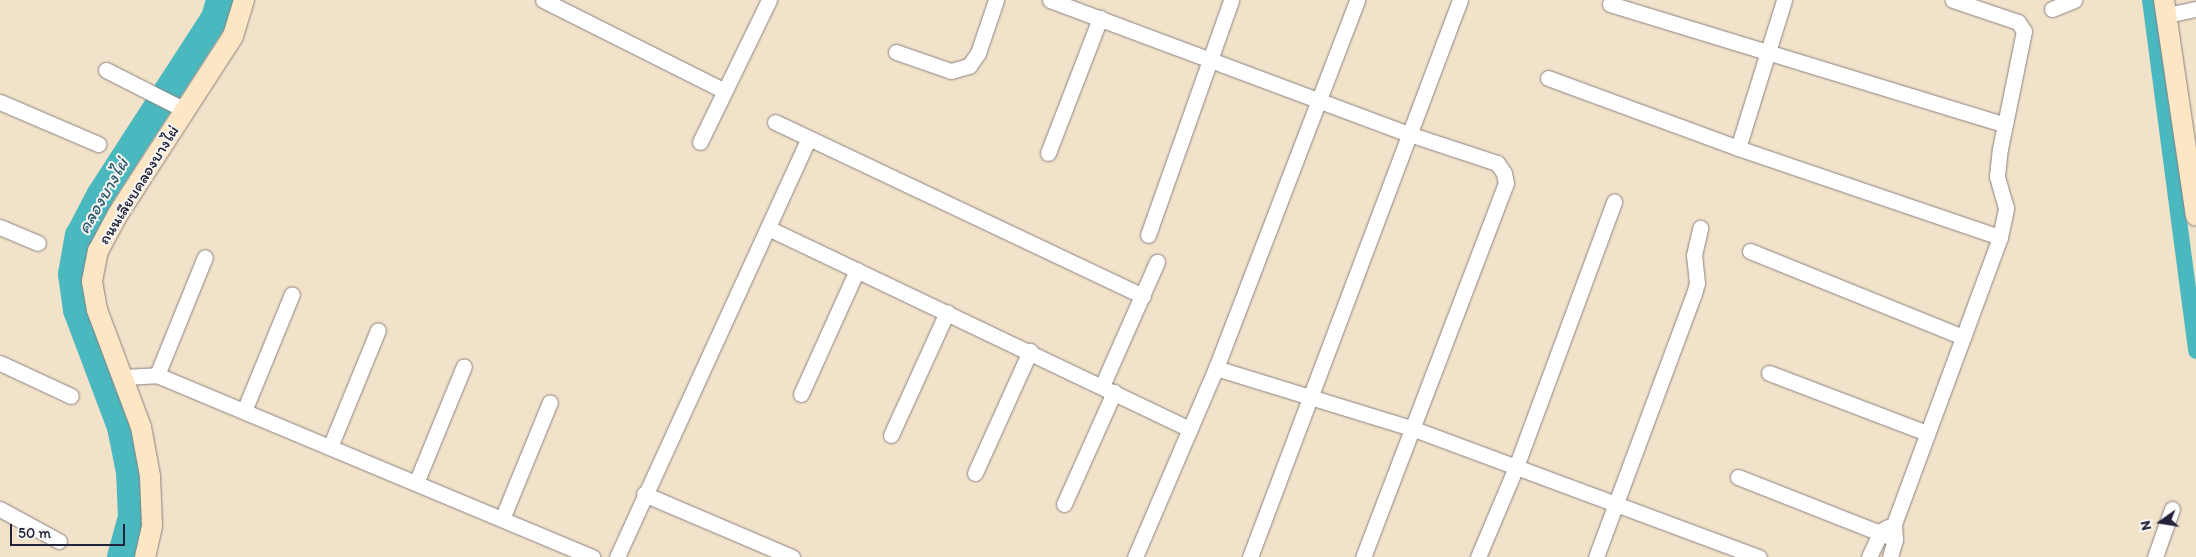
<!DOCTYPE html>
<meta charset="utf-8">
<style>
body{margin:0}
#map{position:relative;width:2196px;height:557px;overflow:hidden;background:#f3e2ca;font-family:Itim,"Playpen Sans Thai",sans-serif}
div>[style]{position:absolute}
.canal>*{height:16px;margin:-8px;padding:0 8px;transform-origin:8px;border-radius:8px;background:#49b9bf}
.river>*{height:28px;margin:-14px;padding:0 14px;transform-origin:14px;border-radius:14px;background:#49b9bf}
.roads{filter:drop-shadow(0 0 1px #8a8282) drop-shadow(0 0 1px #8a8282)}
.street>*{height:15px;margin:-7.5px;padding:0 7.5px;transform-origin:7.5px;border-radius:7.5px;background:#fff}
.secondary>*{height:20px;margin:-10px;padding:0 10px;transform-origin:10px;border-radius:10px;background:#fce6c4}
span{translate:-50% -50%;white-space:nowrap;text-align:center;line-height:1.15;-webkit-text-stroke:4px #f6f6f2;paint-order:stroke}
.street-label{font-size:16px;color:#22223b}
.water-label{font-size:18px;color:#325e70;font-style:italic}
.north{position:absolute;left:2136px;top:497px;width:50px;height:50px;-webkit-text-stroke:4px #f6f6f2;paint-order:stroke;rotate:257deg;font-size:14px;font-weight:700;line-height:20px;text-align:center;color:#22223b}
.north::after{content:'';display:block;margin:auto;width:18px;height:22px;background:#22223b;clip-path:polygon(50% 0,100% 100%,50% 72%,0 100%)}
.scale{position:absolute;left:10px;top:524px;width:115px;height:22px;box-sizing:border-box;border:2px solid #22223b;border-top:0;padding-left:6px;font-size:15px;line-height:18px;white-space:nowrap;color:#22223b;-webkit-text-stroke:4px #f6f6f2;paint-order:stroke}
</style>
<div id="map">
<div class="canal">
<div style="left:2150px;top:0;width:354px;rotate:82.5deg"></div>
</div>
<div class="river">
<div style="left:121px;top:557px;width:41px;rotate:-74.6deg"></div>
<div style="left:132px;top:517px;width:45px;rotate:-92.5deg"></div>
<div style="left:130px;top:472px;width:46px;rotate:-101.3deg"></div>
<div style="left:121px;top:427px;width:125px;rotate:-110.6deg"></div>
<div style="left:77px;top:310px;width:36px;rotate:-98deg"></div>
<div style="left:72px;top:274px;width:39px;rotate:-80deg"></div>
<div style="left:79px;top:236px;width:47px;rotate:-62.4deg"></div>
<div style="left:101px;top:194px;width:210px;rotate:-57.1deg"></div>
<div style="left:215px;top:18px;width:19px;rotate:-74deg"></div>
</div>
<div class="roads">
<div class="street">
<div style="left:543px;top:0;width:203px;rotate:26.6deg"></div>
<div style="left:1050px;top:0;width:383px;rotate:20.5deg"></div>
<div style="left:1409px;top:134px;width:93px;rotate:18.2deg"></div>
<div style="left:1497px;top:163px;width:12px;rotate:55deg"></div>
<div style="left:1504px;top:173px;width:10px;rotate:79deg"></div>
<div style="left:1506px;top:183px;width:400px;rotate:110.9deg"></div>
<div style="left:1610px;top:4px;width:411px;rotate:17deg"></div>
<div style="left:2052px;top:9px;width:24px;rotate:-22deg"></div>
<div style="left:2167px;top:15px;width:30px;rotate:-12deg"></div>
<div style="left:896px;top:52px;width:58px;rotate:19.1deg"></div>
<div style="left:951px;top:71px;width:19px;rotate:-16deg"></div>
<div style="left:969px;top:66px;width:16px;rotate:-55deg"></div>
<div style="left:978px;top:53px;width:56px;rotate:-71.2deg"></div>
<div style="left:106px;top:70px;width:89px;rotate:26.9deg"></div>
<div style="left:1548px;top:78px;width:202px;rotate:20.2deg"></div>
<div style="left:1738px;top:148px;width:277px;rotate:18.8deg"></div>
<div style="left:0;top:102px;width:107px;rotate:23.2deg"></div>
<div style="left:775px;top:122px;width:407px;rotate:25.3deg"></div>
<div style="left:700px;top:142px;width:158px;rotate:-64.1deg"></div>
<div style="left:1738px;top:148px;width:155px;rotate:-72.7deg"></div>
<div style="left:1048px;top:153px;width:145px;rotate:-68.9deg"></div>
<div style="left:0;top:227px;width:41px;rotate:22.8deg"></div>
<div style="left:768px;top:228px;width:467px;rotate:25.5deg"></div>
<div style="left:1148px;top:235px;width:249px;rotate:-70.5deg"></div>
<div style="left:1750px;top:251px;width:230px;rotate:22deg"></div>
<div style="left:0;top:363px;width:78px;rotate:24.9deg"></div>
<div style="left:1216px;top:368px;width:207px;rotate:17.1deg"></div>
<div style="left:1414px;top:429px;width:368px;rotate:20.4deg"></div>
<div style="left:1769px;top:373px;width:169px;rotate:20.8deg"></div>
<div style="left:157px;top:375px;width:127px;rotate:-67.9deg"></div>
<div style="left:123px;top:377px;width:34px;rotate:-3deg"></div>
<div style="left:157px;top:375px;width:472px;rotate:22.7deg"></div>
<div style="left:1102px;top:386px;width:136px;rotate:-66.1deg"></div>
<div style="left:801px;top:394px;width:136px;rotate:-65.7deg"></div>
<div style="left:244px;top:411px;width:126px;rotate:-67.7deg"></div>
<div style="left:891px;top:435px;width:135px;rotate:-65.5deg"></div>
<div style="left:330px;top:447px;width:126px;rotate:-67.7deg"></div>
<div style="left:975px;top:473px;width:134px;rotate:-65.7deg"></div>
<div style="left:1738px;top:477px;width:169px;rotate:21.5deg"></div>
<div style="left:416px;top:483px;width:126px;rotate:-67.7deg"></div>
<div style="left:644px;top:494px;width:161px;rotate:23.1deg"></div>
<div style="left:1064px;top:504px;width:123px;rotate:-65.9deg"></div>
<div style="left:0;top:509px;width:67px;rotate:28.5deg"></div>
<div style="left:502px;top:519px;width:126px;rotate:-67.7deg"></div>
<div style="left:617px;top:557px;width:460px;rotate:-65.4deg"></div>
<div style="left:1135px;top:557px;width:206px;rotate:-66.8deg"></div>
<div style="left:1216px;top:368px;width:394px;rotate:-69deg"></div>
<div style="left:1250px;top:557px;width:595px;rotate:-69.34deg"></div>
<div style="left:1478px;top:557px;width:98px;rotate:-67.1deg"></div>
<div style="left:1516px;top:467px;width:283px;rotate:-69.7deg"></div>
<div style="left:1596px;top:557px;width:281px;rotate:-69.6deg"></div>
<div style="left:1694px;top:294px;width:11px;rotate:-75deg"></div>
<div style="left:1697px;top:283px;width:28px;rotate:-96deg"></div>
<div style="left:1694px;top:255px;width:28px;rotate:-77deg"></div>
<div style="left:1869px;top:557px;width:29px;rotate:-65deg"></div>
<div style="left:1881px;top:531px;width:8px;rotate:-30deg"></div>
<div style="left:1890px;top:557px;width:19px;rotate:-74deg"></div>
<div style="left:1895px;top:539px;width:15px;rotate:-94deg"></div>
<div style="left:1894px;top:524px;width:306px;rotate:-69.7deg"></div>
<div style="left:2000px;top:237px;width:30px;rotate:-78deg"></div>
<div style="left:2006px;top:208px;width:33px;rotate:-106deg"></div>
<div style="left:1997px;top:176px;width:27px;rotate:-84deg"></div>
<div style="left:2000px;top:149px;width:120px;rotate:-78.5deg"></div>
<div style="left:2024px;top:31px;width:11px;rotate:-124deg"></div>
<div style="left:2018px;top:22px;width:69px;rotate:-161.3deg"></div>
<div style="left:2155px;top:557px;width:51px;rotate:-70.5deg"></div>
</div>
<div class="secondary">
<div style="left:2164px;top:0;width:218px;rotate:81.6deg"></div>
<div style="left:145px;top:557px;width:32px;rotate:-77deg"></div>
<div style="left:152px;top:526px;width:50px;rotate:-92.3deg"></div>
<div style="left:150px;top:476px;width:50px;rotate:-100.4deg"></div>
<div style="left:141px;top:427px;width:125px;rotate:-110.6deg"></div>
<div style="left:97px;top:310px;width:29px;rotate:-100deg"></div>
<div style="left:92px;top:281px;width:31px;rotate:-79deg"></div>
<div style="left:98px;top:251px;width:42px;rotate:-61.6deg"></div>
<div style="left:118px;top:214px;width:212px;rotate:-57.1deg"></div>
<div style="left:233px;top:36px;width:38px;rotate:-73deg"></div>
</div>
</div>
<div class="street-label">
<span style="left:139px;top:185px;rotate:-58deg">ถนนเลียบคลองบางไผ่</span>
</div>
<div class="water-label">
<span style="left:103px;top:196px;rotate:-60deg">คลองบางไผ่</span>
</div>
<div class="north">N</div>
<div class="scale">50 m</div>
</div>
